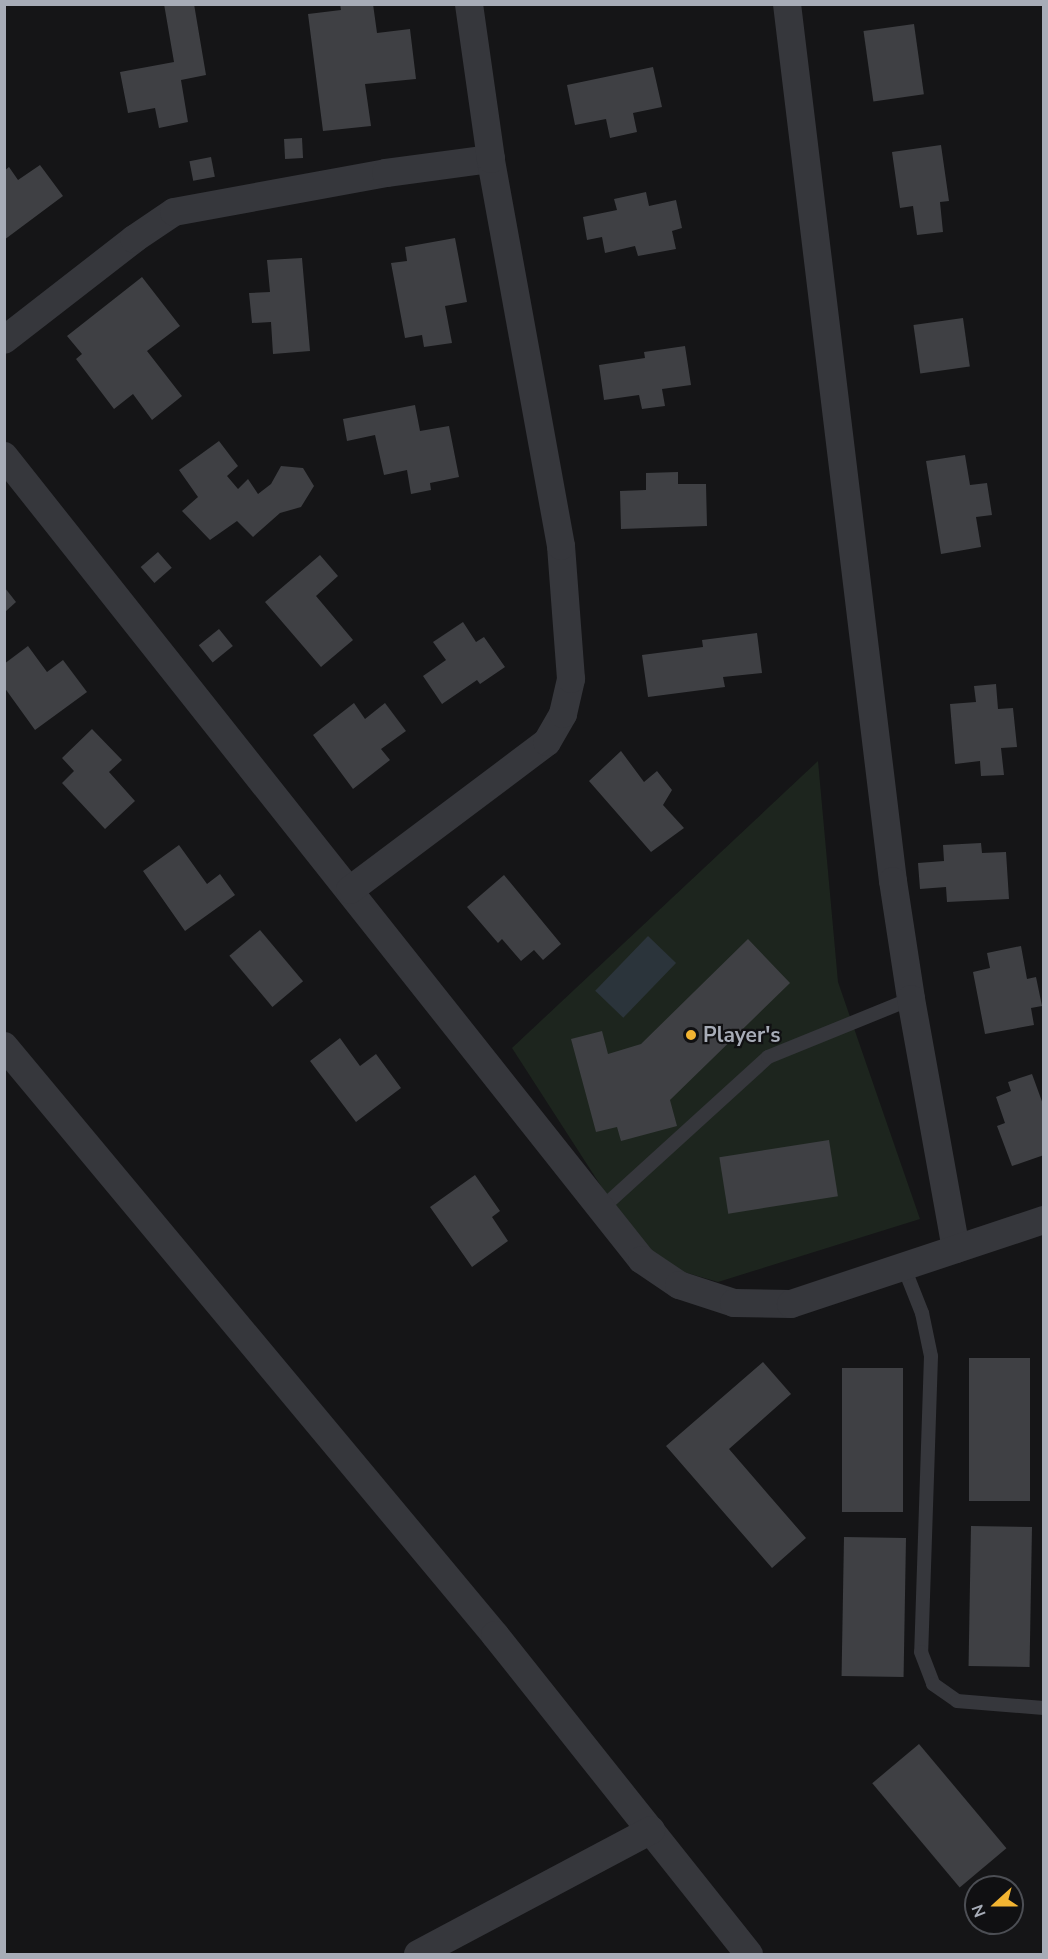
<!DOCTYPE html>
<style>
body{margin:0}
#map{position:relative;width:1048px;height:1959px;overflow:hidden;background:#151517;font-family:"Nunito Sans",sans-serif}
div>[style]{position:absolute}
.green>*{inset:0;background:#1d251e}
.water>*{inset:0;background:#2b343b;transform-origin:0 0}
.building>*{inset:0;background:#3f4044;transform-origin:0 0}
.lane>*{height:14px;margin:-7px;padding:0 7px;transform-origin:7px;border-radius:7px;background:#36373c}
.street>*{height:28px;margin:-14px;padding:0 14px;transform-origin:14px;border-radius:14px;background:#36373c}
.dots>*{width:16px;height:16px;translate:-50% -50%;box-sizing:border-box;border:3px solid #101012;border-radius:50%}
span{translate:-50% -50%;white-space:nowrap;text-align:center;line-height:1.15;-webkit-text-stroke:4.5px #101012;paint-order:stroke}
.poi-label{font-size:21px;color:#a7acb7;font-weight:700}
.left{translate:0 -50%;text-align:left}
.frame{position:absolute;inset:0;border:6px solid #a7acb7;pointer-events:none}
.north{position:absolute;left:964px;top:1875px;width:60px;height:60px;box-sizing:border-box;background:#101012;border:2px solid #4c4e54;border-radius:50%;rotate:249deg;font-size:16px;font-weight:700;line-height:24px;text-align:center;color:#a7acb7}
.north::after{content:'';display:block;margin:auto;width:21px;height:27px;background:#f2b432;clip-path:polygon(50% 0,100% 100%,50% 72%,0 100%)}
</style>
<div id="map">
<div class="green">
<div style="clip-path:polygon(818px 761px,838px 982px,920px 1219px,718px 1282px,663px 1266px,610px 1200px,512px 1048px)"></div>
</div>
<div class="water">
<div style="left:648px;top:936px;width:39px;height:76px;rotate:44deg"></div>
</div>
<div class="building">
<div style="clip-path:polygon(164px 4px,194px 4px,206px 75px,181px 80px,188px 122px,159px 128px,155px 108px,128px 113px,120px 72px,174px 62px)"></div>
<div style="clip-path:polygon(340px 4px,373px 4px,377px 33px,410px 29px,416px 79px,365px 84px,371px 126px,323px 131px,308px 14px,341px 10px)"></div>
<div style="left:914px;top:24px;width:71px;height:51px;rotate:82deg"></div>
<div style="clip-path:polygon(653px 67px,662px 107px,633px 113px,637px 132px,610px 138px,606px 119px,575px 125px,567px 85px)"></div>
<div style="left:302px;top:138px;width:20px;height:18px;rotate:87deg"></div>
<div style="clip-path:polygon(941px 145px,949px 201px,940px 202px,943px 232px,917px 235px,913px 206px,900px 208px,892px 152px)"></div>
<div style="left:211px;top:157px;width:20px;height:22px;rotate:79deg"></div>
<div style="clip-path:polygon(40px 165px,63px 196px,4px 240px,4px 171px,9px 167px,18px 180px)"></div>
<div style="clip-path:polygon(646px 192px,649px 206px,676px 200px,682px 228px,672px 231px,676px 249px,638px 256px,635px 246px,605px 253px,602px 237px,587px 240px,583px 217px,617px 210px,614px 199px)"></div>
<div style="clip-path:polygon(455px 238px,467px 302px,445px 306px,452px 343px,424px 347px,422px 335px,405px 338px,391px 263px,407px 261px,405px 247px)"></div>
<div style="clip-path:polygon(302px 258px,310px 351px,273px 354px,271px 322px,252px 323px,249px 293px,270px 292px,267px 260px)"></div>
<div style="clip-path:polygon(142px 277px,180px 326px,147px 351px,182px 396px,152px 420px,133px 394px,114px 409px,76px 359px,82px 354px,67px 336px)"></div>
<div style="left:963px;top:318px;width:49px;height:50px;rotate:82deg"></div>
<div style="clip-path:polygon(685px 346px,691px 385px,662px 389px,665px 406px,642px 409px,639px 395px,604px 400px,599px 365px,645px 358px,644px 352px)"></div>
<div style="clip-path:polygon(415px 405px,420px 431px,449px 426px,459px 477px,430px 483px,431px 490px,411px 494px,407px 470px,384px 475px,375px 435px,347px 441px,343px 419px)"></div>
<div style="clip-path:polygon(219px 441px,238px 466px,227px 476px,238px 489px,248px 479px,258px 494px,271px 484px,281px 466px,303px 468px,314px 486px,301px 507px,280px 513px,253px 537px,237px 521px,210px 540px,182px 511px,198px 497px,179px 470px)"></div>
<div style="clip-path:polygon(965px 455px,970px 485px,987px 483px,992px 515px,976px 517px,981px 547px,941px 554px,926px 461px)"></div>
<div style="clip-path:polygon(678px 472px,678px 484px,706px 484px,707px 526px,621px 529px,620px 491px,646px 490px,646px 473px)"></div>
<div style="left:158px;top:552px;width:21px;height:23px;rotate:49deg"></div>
<div style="clip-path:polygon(320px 555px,338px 576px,316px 596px,353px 640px,321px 667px,265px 602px)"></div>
<div style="clip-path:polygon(5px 588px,16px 602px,5px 612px)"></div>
<div style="clip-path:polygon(463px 622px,476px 642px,484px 637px,505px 667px,480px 684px,477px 680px,442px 704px,423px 676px,446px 660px,433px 642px)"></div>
<div style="left:219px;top:629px;width:22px;height:26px;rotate:51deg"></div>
<div style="clip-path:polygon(757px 633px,762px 673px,723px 677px,725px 687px,648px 697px,642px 655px,703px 647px,702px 640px)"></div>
<div style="clip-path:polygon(28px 646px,47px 672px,63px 660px,87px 692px,35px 730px,4px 687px,4px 664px)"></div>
<div style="clip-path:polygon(996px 684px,998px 709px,1013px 708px,1017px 747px,1001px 748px,1004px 775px,981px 776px,980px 761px,955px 764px,950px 704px,976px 702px,974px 686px)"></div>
<div style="clip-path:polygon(354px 703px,365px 719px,385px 703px,406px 731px,381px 749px,390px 760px,353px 789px,313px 735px)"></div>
<div style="clip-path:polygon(92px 729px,122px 760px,109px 772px,135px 801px,105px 829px,62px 783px,74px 771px,62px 758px)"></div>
<div style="clip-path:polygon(621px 751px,644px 782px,657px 771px,672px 790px,663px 805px,684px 828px,651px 852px,589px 781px)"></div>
<div style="clip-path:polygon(981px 843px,982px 853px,1006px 852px,1009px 899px,947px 902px,946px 887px,920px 889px,918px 863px,944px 861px,943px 845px)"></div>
<div style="clip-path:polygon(179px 845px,207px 884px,220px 874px,235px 895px,185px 931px,143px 871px)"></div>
<div style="clip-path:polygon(504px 875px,561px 944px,543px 960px,534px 950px,521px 961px,502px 939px,498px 943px,467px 907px)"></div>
<div style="left:260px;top:930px;width:67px;height:40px;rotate:50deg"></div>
<div style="clip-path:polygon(748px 939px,790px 983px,670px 1100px,677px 1126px,621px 1141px,617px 1127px,596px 1132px,571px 1039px,602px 1031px,608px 1054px,641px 1044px)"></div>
<div style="clip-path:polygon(1021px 946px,1027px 979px,1036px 977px,1042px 1006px,1031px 1008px,1034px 1025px,985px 1034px,973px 972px,990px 968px,987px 953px)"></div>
<div style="clip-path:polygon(340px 1038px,360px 1066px,376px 1054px,401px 1088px,356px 1122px,310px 1061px)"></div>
<div style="clip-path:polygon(1032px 1074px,1044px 1107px,1044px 1155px,1012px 1166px,997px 1126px,1005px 1123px,996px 1097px,1011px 1091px,1008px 1082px)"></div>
<div style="left:829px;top:1140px;width:57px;height:111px;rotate:81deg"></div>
<div style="clip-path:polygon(475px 1175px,500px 1211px,492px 1217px,508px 1241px,472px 1267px,430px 1207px)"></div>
<div style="left:969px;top:1358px;width:61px;height:143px"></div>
<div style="clip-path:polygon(763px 1362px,791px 1394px,729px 1449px,806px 1538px,772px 1568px,666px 1446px)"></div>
<div style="left:903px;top:1368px;width:144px;height:61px;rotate:90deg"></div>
<div style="left:971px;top:1526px;width:61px;height:140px;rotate:1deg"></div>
<div style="left:844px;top:1537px;width:62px;height:139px;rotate:1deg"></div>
<div style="left:919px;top:1744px;width:136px;height:61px;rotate:50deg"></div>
</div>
<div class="lane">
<div style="left:601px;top:1209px;width:226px;rotate:-42.3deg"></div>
<div style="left:768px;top:1057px;width:154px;rotate:-22.1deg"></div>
<div style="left:903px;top:1265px;width:52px;rotate:68.4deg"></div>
<div style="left:922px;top:1313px;width:44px;rotate:78.2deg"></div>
<div style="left:931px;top:1356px;width:296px;rotate:91.9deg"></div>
<div style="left:921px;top:1652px;width:34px;rotate:69deg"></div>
<div style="left:933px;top:1684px;width:29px;rotate:35deg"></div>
<div style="left:957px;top:1701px;width:87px;rotate:4.6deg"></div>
</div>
<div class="street">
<div style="left:787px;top:4px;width:883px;rotate:83.11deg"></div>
<div style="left:893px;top:881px;width:119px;rotate:81.3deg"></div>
<div style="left:911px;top:999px;width:254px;rotate:79.8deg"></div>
<div style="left:4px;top:340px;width:165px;rotate:-37.8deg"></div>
<div style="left:134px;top:239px;width:48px;rotate:-34deg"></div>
<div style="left:174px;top:212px;width:216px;rotate:-10.4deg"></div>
<div style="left:386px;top:173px;width:106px;rotate:-7.6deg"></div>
<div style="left:4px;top:456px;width:1026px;rotate:51.57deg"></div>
<div style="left:642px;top:1260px;width:45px;rotate:34deg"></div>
<div style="left:679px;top:1285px;width:58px;rotate:18.1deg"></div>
<div style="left:734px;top:1303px;width:57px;rotate:1deg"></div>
<div style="left:791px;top:1304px;width:267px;rotate:-18.4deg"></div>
<div style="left:350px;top:890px;width:246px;rotate:-36.9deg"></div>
<div style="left:547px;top:742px;width:32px;rotate:-60deg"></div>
<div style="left:563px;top:714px;width:36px;rotate:-77deg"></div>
<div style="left:571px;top:679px;width:133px;rotate:-94.3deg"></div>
<div style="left:561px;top:546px;width:393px;rotate:-100.3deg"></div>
<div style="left:491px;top:159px;width:157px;rotate:-98.1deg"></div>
<div style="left:4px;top:1046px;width:767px;rotate:50.18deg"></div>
<div style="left:495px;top:1635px;width:408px;rotate:51.5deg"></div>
<div style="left:418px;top:1954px;width:264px;rotate:-28deg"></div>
</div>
<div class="dots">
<div style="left:691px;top:1035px;background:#f2b432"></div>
</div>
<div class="poi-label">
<span class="left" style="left:703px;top:1035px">Player's</span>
</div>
<div class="frame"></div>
<div class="north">N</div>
</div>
